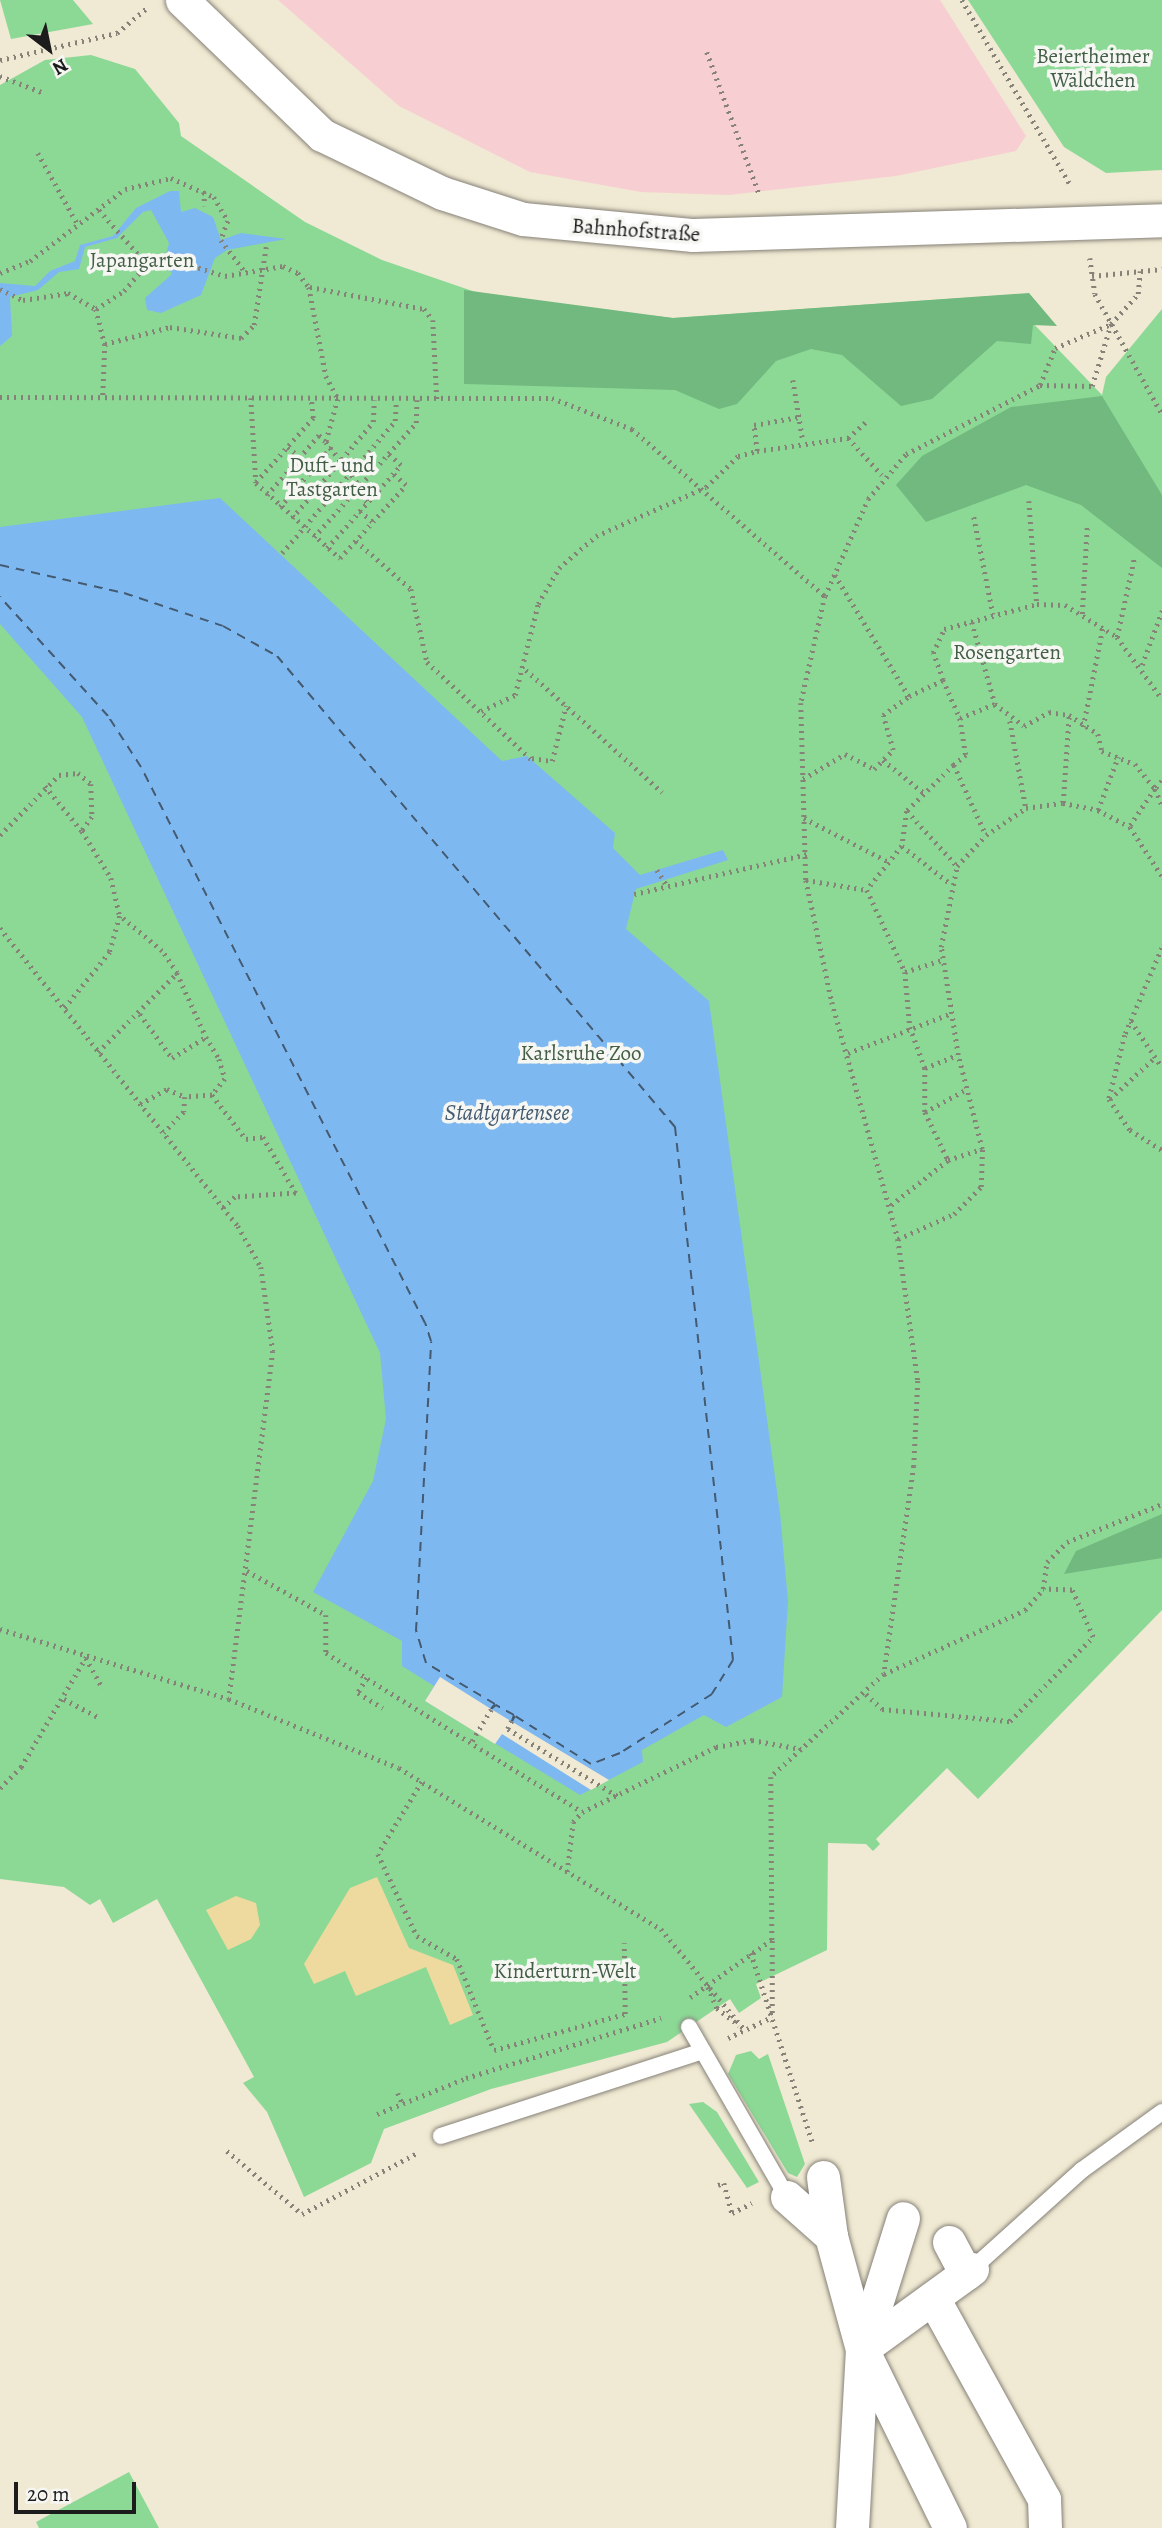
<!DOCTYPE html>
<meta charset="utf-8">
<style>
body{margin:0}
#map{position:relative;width:1162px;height:2528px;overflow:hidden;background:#f0e9d3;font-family:Alegreya,serif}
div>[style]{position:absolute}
.built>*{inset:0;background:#f7cfd2}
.green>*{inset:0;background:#8cd996}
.forest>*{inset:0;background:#71b97f}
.sand>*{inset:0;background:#eeda9e}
.water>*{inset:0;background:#7eb8f0}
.pier>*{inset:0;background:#f0e9d3}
.ferry>*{height:2px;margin-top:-1px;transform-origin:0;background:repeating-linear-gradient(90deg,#435a71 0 9px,transparent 0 16px)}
.path>*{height:4.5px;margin-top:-2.25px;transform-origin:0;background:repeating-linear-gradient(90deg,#868278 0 2px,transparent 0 7px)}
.roads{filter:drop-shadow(0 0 2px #868278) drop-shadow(0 0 2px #868278)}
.lane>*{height:16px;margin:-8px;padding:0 8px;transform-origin:8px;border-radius:8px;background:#fff}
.street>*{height:33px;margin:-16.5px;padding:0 16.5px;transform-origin:16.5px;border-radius:16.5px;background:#fff}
span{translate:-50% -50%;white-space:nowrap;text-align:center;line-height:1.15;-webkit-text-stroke:7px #f6f6f2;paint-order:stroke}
.park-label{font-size:21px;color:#435e47}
.street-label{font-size:21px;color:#1c1c1c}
.water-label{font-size:23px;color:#435a71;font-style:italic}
.north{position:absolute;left:14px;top:14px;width:70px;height:70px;-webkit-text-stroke:5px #f6f6f2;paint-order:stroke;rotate:148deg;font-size:19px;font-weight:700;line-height:28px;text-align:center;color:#1c1c1c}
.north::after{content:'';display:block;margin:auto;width:24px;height:32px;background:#1c1c1c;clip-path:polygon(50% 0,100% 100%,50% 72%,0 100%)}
.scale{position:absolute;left:14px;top:2482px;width:122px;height:32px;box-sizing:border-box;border:4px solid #1c1c1c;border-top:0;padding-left:9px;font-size:21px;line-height:24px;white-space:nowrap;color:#1c1c1c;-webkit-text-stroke:5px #f6f6f2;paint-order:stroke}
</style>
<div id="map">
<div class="built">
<div style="clip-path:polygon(278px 0,940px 0,1026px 136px,1016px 151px,896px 176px,728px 195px,641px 192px,530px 172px,399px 106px)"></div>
</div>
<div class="green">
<div style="clip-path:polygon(0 0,73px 0,93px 24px,11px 39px)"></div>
<div style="clip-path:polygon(968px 0,1162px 0,1162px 170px,1106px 173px,1064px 147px)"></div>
<div style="clip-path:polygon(91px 55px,135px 69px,179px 123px,181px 136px,305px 222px,382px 260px,490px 297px,673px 318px,1006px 295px,1102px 395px,1106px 377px,1162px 309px,1162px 1610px,978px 1799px,947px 1768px,876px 1839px,880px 1844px,873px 1851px,866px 1844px,828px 1843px,827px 1950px,756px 1984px,761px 1998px,739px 2013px,730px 1999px,667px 2042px,491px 2089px,384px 2129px,371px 2163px,304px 2197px,267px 2112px,243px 2083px,254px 2077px,157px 1899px,113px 1923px,100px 1899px,90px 1905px,64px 1887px,0 1879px,0 85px,45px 60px)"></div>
<div style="clip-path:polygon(751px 2051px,759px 2059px,768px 2054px,805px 2164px,797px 2177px,788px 2173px,728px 2074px,736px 2055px)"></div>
<div style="clip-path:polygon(703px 2102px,717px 2112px,759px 2182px,747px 2188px,689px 2104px)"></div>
<div style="clip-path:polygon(129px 2472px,159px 2528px,39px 2528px,36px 2522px)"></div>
</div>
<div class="forest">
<div style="clip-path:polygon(464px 290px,673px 318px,1029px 293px,1057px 326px,1033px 325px,1031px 344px,997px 341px,932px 399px,901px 406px,842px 355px,811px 349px,776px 361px,737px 404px,719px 409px,675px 390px,464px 384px)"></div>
<div style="clip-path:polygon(1102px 396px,1162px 495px,1162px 568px,1081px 505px,1026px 485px,926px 522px,896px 485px,922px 456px,1011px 407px)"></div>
<div style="clip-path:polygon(1162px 1514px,1162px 1558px,1064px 1574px,1076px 1551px)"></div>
</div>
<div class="sand">
<div style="clip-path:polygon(377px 1877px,409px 1948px,453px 1965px,473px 2015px,450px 2025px,426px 1967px,356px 1996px,345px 1971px,314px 1984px,304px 1964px,350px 1888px)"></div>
<div style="clip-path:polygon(236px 1896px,256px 1903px,260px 1925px,251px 1939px,228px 1950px,206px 1910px)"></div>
</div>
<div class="water">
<div style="clip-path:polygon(170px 191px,179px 191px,181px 212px,195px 208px,213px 217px,221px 240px,241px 233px,286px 239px,227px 250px,215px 258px,201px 295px,161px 313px,147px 310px,145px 298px,172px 274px,164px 262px,169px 243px,151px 210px,143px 212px,117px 238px,85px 247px,79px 269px,59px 272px,38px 290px,10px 297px,12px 336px,0 346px,0 283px,35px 286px,50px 271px,75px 261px,80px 245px,113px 236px,136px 208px)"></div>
<div style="clip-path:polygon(220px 498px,502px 761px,527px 756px,615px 833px,613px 848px,640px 875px,723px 850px,728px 860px,636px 889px,626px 929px,709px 1001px,780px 1513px,788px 1601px,782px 1697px,726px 1727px,704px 1715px,642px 1750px,643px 1762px,580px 1795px,425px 1701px,434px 1686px,402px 1666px,402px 1641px,313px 1592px,373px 1481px,386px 1419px,380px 1353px,82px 717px,0 624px,0 527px)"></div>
</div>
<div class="pier">
<div style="clip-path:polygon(440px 1677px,491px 1709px,609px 1780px,591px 1790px,502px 1734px,495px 1744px,425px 1701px)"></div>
</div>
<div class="ferry">
<div style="left:0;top:565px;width:127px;rotate:12.7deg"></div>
<div style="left:124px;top:593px;width:104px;rotate:18.4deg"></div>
<div style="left:223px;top:626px;width:62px;rotate:29.1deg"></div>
<div style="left:277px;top:656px;width:617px;rotate:49.8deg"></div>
<div style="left:675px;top:1127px;width:536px;rotate:83.79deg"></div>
<div style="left:733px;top:1660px;width:40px;rotate:122deg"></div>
<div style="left:712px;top:1694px;width:109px;rotate:147.3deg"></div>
<div style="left:620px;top:1753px;width:31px;rotate:159deg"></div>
<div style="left:591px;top:1764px;width:90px;rotate:-147.7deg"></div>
<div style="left:515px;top:1716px;width:6px;rotate:121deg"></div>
<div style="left:512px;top:1721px;width:6px;rotate:-72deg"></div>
<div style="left:514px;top:1715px;width:21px;rotate:-151deg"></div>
<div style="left:496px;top:1705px;width:6px;rotate:141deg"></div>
<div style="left:491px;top:1709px;width:6px;rotate:-51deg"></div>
<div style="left:495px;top:1704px;width:80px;rotate:-149.3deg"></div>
<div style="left:426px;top:1663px;width:34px;rotate:-107deg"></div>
<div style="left:416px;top:1631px;width:290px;rotate:-87deg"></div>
<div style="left:431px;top:1341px;width:19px;rotate:-108deg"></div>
<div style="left:425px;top:1323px;width:624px;rotate:-117.06deg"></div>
<div style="left:141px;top:767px;width:61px;rotate:-122.9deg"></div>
<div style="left:108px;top:716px;width:161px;rotate:-132.2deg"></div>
</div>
<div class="path">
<div style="left:962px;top:0;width:216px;rotate:59.6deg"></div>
<div style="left:707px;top:52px;width:153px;rotate:69.8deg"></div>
<div style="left:0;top:60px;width:120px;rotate:-13deg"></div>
<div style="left:117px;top:33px;width:39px;rotate:-40deg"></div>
<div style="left:0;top:76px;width:47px;rotate:21.1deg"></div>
<div style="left:38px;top:153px;width:80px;rotate:60.9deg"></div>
<div style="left:204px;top:192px;width:14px;rotate:86deg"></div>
<div style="left:99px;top:210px;width:72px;rotate:48.4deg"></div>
<div style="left:1090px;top:258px;width:36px;rotate:82deg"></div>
<div style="left:1095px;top:294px;width:137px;rotate:60.8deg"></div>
<div style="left:0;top:273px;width:32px;rotate:-22deg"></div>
<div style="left:30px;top:261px;width:119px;rotate:-37.2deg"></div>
<div style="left:125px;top:189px;width:47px;rotate:-13.4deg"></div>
<div style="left:171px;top:178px;width:47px;rotate:23.8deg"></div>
<div style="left:214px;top:197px;width:28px;rotate:60deg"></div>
<div style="left:228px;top:221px;width:20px;rotate:110deg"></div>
<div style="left:221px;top:240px;width:40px;rotate:53deg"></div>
<div style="left:1092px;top:276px;width:70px;rotate:-5.7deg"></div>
<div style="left:310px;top:287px;width:116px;rotate:10.9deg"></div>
<div style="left:424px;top:309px;width:14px;rotate:51deg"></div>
<div style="left:433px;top:320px;width:80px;rotate:87.1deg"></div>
<div style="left:0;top:289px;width:25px;rotate:26deg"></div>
<div style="left:23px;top:300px;width:46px;rotate:-8.8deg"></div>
<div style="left:68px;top:293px;width:32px;rotate:30deg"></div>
<div style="left:96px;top:309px;width:36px;rotate:76deg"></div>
<div style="left:105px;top:344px;width:53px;rotate:92.2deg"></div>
<div style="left:96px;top:309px;width:33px;rotate:-33deg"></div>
<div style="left:124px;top:291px;width:35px;rotate:-50deg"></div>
<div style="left:147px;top:264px;width:19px;rotate:-21deg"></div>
<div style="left:165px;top:257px;width:63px;rotate:17.6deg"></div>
<div style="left:225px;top:276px;width:59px;rotate:-9.8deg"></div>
<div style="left:283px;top:266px;width:17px;rotate:25deg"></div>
<div style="left:298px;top:273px;width:18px;rotate:52deg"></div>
<div style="left:309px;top:287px;width:91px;rotate:79.2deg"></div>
<div style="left:326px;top:376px;width:26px;rotate:62deg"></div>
<div style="left:338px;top:399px;width:45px;rotate:105.6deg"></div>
<div style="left:326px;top:442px;width:56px;rotate:52.3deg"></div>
<div style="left:105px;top:344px;width:67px;rotate:-14.7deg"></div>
<div style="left:170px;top:327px;width:72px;rotate:8.8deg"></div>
<div style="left:241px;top:338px;width:18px;rotate:-45deg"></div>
<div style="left:254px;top:325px;width:79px;rotate:-81.3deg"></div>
<div style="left:793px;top:380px;width:62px;rotate:80.7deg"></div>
<div style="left:1040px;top:385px;width:40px;rotate:-68deg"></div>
<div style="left:1055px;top:348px;width:61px;rotate:-23.2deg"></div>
<div style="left:0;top:397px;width:552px;rotate:0.1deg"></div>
<div style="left:552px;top:398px;width:86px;rotate:21.2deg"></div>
<div style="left:632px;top:429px;width:255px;rotate:40.9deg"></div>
<div style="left:825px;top:596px;width:110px;rotate:102.6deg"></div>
<div style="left:801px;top:703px;width:177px;rotate:88.4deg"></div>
<div style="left:806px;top:880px;width:125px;rotate:78deg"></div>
<div style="left:832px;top:1002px;width:246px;rotate:74.4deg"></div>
<div style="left:898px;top:1239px;width:143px;rotate:82deg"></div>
<div style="left:918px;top:1381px;width:85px;rotate:92.7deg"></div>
<div style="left:914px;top:1466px;width:210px;rotate:98.2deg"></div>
<div style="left:884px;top:1674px;width:153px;rotate:137.7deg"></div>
<div style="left:771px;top:1777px;width:163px;rotate:89.6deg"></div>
<div style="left:772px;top:1940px;width:100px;rotate:144.7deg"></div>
<div style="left:251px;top:398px;width:85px;rotate:86.6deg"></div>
<div style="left:256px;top:483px;width:113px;rotate:41.8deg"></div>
<div style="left:340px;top:558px;width:98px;rotate:-47.9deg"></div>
<div style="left:406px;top:485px;width:17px;rotate:-140deg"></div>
<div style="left:848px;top:438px;width:28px;rotate:-42deg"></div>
<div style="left:288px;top:447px;width:15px;rotate:42deg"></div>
<div style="left:757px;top:451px;width:26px;rotate:-97deg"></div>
<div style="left:754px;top:425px;width:46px;rotate:-10.1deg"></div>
<div style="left:256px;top:482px;width:86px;rotate:-48.3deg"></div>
<div style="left:313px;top:418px;width:19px;rotate:-96deg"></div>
<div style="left:355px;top:491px;width:18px;rotate:43deg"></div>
<div style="left:267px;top:495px;width:79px;rotate:-49.1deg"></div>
<div style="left:319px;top:435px;width:10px;rotate:45deg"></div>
<div style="left:1029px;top:501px;width:103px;rotate:85.6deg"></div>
<div style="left:280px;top:507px;width:79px;rotate:-49.6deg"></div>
<div style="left:360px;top:511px;width:17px;rotate:40deg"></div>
<div style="left:974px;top:517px;width:99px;rotate:78.9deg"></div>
<div style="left:292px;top:518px;width:126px;rotate:-49.8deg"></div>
<div style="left:373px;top:422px;width:22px;rotate:-87deg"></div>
<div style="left:314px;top:537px;width:153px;rotate:-48.2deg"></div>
<div style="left:416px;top:423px;width:23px;rotate:-88deg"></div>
<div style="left:356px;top:541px;width:73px;rotate:41.1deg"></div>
<div style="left:411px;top:589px;width:75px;rotate:77.6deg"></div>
<div style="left:427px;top:662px;width:144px;rotate:43deg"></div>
<div style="left:327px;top:548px;width:111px;rotate:-48.3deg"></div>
<div style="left:401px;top:465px;width:17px;rotate:-140deg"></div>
<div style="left:282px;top:553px;width:174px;rotate:-49.4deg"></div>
<div style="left:395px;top:421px;width:21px;rotate:-87deg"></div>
<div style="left:835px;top:575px;width:142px;rotate:58.6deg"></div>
<div style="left:909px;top:696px;width:38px;rotate:-25deg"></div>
<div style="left:943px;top:680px;width:42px;rotate:65.9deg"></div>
<div style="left:960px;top:718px;width:38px;rotate:-22deg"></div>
<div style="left:995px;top:704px;width:36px;rotate:37deg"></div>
<div style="left:1024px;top:726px;width:29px;rotate:-29deg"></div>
<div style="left:1049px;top:712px;width:20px;rotate:9deg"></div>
<div style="left:1069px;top:715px;width:35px;rotate:33deg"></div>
<div style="left:1098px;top:734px;width:17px;rotate:77deg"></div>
<div style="left:1102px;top:751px;width:35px;rotate:22deg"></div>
<div style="left:1135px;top:764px;width:32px;rotate:51deg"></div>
<div style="left:1155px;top:789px;width:45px;rotate:124deg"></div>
<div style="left:825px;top:596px;width:106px;rotate:-66.1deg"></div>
<div style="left:868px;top:499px;width:59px;rotate:-49.8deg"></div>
<div style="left:906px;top:454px;width:151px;rotate:-27.2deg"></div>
<div style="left:1040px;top:385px;width:52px;rotate:1.1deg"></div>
<div style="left:1092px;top:386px;width:65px;rotate:-73deg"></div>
<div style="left:1111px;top:324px;width:40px;rotate:-48deg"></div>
<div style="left:1138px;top:294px;width:23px;rotate:-85deg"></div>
<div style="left:1082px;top:614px;width:88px;rotate:-86.7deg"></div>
<div style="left:972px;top:622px;width:85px;rotate:74.3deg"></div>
<div style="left:1117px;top:637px;width:80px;rotate:-77.7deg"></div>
<div style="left:1142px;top:665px;width:58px;rotate:-69.7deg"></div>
<div style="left:526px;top:670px;width:183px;rotate:41.9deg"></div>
<div style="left:943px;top:680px;width:29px;rotate:-110deg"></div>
<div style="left:933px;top:653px;width:26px;rotate:-65deg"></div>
<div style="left:944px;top:629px;width:96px;rotate:-15deg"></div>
<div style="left:1037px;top:604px;width:28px;rotate:2deg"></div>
<div style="left:1065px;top:605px;width:61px;rotate:31.6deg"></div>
<div style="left:1117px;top:637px;width:77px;rotate:54deg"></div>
<div style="left:481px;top:711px;width:38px;rotate:-25deg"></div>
<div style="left:515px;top:695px;width:94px;rotate:-75.8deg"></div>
<div style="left:538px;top:604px;width:42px;rotate:-59.7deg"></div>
<div style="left:559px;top:568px;width:49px;rotate:-40.9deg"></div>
<div style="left:596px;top:536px;width:120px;rotate:-24deg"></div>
<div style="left:706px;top:487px;width:45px;rotate:-44.1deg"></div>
<div style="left:738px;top:456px;width:20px;rotate:-15deg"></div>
<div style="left:757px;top:451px;width:92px;rotate:-8.1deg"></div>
<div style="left:848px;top:438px;width:50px;rotate:47.4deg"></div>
<div style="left:960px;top:718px;width:37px;rotate:81deg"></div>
<div style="left:966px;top:755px;width:16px;rotate:140deg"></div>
<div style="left:954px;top:765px;width:77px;rotate:65.4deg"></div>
<div style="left:1010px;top:721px;width:88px;rotate:79.6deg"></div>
<div style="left:1083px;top:727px;width:103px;rotate:-78.8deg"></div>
<div style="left:532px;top:758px;width:20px;rotate:9deg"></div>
<div style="left:552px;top:761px;width:57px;rotate:-75.7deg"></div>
<div style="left:883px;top:760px;width:53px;rotate:38.8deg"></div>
<div style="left:954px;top:765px;width:66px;rotate:135.6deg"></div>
<div style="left:907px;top:811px;width:35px;rotate:98deg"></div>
<div style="left:902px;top:846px;width:56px;rotate:128.5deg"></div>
<div style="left:867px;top:890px;width:90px;rotate:65.1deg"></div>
<div style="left:905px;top:972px;width:55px;rotate:84.8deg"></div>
<div style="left:910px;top:1027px;width:44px;rotate:69.9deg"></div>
<div style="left:925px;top:1068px;width:44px;rotate:90deg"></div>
<div style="left:925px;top:1112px;width:53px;rotate:64.4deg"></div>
<div style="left:948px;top:1160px;width:36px;rotate:-18deg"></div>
<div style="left:803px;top:779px;width:49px;rotate:-30.8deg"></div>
<div style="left:845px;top:754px;width:33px;rotate:27deg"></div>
<div style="left:874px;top:769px;width:27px;rotate:-45deg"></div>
<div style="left:893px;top:750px;width:36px;rotate:-106deg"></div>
<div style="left:883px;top:715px;width:32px;rotate:-36deg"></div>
<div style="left:1162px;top:781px;width:11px;rotate:131deg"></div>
<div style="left:1155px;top:789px;width:17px;rotate:66deg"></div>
<div style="left:45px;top:786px;width:58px;rotate:50.6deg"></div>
<div style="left:1063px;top:803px;width:87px;rotate:-86.1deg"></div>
<div style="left:1098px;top:810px;width:57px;rotate:-69.3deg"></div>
<div style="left:907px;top:811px;width:74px;rotate:47.7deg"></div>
<div style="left:804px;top:818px;width:96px;rotate:27.4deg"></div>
<div style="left:0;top:835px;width:84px;rotate:-45.5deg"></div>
<div style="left:59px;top:775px;width:19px;rotate:-6deg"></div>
<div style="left:78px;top:773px;width:17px;rotate:40deg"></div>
<div style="left:91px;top:784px;width:33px;rotate:88deg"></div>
<div style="left:92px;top:817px;width:17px;rotate:126deg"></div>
<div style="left:82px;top:831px;width:55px;rotate:58.3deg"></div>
<div style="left:111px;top:878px;width:39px;rotate:77deg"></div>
<div style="left:120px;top:916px;width:37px;rotate:106deg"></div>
<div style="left:110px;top:952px;width:73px;rotate:128.9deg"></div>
<div style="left:902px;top:846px;width:62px;rotate:37.8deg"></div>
<div style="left:657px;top:870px;width:17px;rotate:57deg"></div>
<div style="left:806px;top:880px;width:62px;rotate:9.3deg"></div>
<div style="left:634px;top:894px;width:178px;rotate:-13deg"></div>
<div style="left:0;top:928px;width:381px;rotate:51.4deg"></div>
<div style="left:238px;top:1226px;width:47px;rotate:60.7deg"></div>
<div style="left:261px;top:1267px;width:85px;rotate:81.9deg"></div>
<div style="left:273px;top:1351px;width:351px;rotate:97.2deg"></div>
<div style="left:1162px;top:948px;width:95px;rotate:113deg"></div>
<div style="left:1125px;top:1035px;width:66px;rotate:104deg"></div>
<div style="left:1109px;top:1099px;width:37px;rotate:56deg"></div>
<div style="left:1130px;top:1130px;width:38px;rotate:32deg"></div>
<div style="left:905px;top:972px;width:40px;rotate:-18deg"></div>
<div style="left:177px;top:973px;width:70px;rotate:65.6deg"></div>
<div style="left:140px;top:1014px;width:54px;rotate:54deg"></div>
<div style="left:172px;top:1058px;width:40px;rotate:-32deg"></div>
<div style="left:206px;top:1037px;width:26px;rotate:59deg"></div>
<div style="left:219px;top:1059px;width:21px;rotate:73deg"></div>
<div style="left:225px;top:1079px;width:21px;rotate:129deg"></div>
<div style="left:212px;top:1095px;width:27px;rotate:176deg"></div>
<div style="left:1131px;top:1021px;width:55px;rotate:56deg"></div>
<div style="left:98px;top:1052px;width:112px;rotate:-45deg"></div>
<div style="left:177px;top:973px;width:27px;rotate:-124deg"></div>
<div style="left:162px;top:951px;width:55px;rotate:-140.2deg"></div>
<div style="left:848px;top:1053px;width:111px;rotate:-21deg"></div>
<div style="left:925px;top:1068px;width:35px;rotate:-22deg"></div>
<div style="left:212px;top:1095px;width:56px;rotate:52.3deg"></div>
<div style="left:246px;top:1139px;width:17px;rotate:-7deg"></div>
<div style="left:263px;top:1137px;width:65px;rotate:59.5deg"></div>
<div style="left:296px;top:1193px;width:61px;rotate:176.2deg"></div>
<div style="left:235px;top:1197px;width:16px;rotate:137deg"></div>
<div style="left:1110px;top:1099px;width:59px;rotate:-42.9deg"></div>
<div style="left:140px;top:1104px;width:31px;rotate:-29deg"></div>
<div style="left:167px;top:1089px;width:20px;rotate:24deg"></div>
<div style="left:185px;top:1097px;width:15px;rotate:94deg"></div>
<div style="left:184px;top:1112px;width:29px;rotate:134deg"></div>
<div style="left:925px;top:1112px;width:48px;rotate:-28.7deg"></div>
<div style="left:891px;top:1205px;width:73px;rotate:-38.3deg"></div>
<div style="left:898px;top:1239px;width:61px;rotate:-24.1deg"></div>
<div style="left:954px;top:1214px;width:38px;rotate:-45deg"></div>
<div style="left:981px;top:1187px;width:38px;rotate:-88deg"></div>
<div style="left:982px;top:1149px;width:97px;rotate:-104.3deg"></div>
<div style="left:958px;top:1055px;width:109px;rotate:-98.9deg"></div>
<div style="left:941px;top:947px;width:83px;rotate:-78.8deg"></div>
<div style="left:957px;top:866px;width:42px;rotate:-46.9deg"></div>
<div style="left:986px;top:835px;width:48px;rotate:-34deg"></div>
<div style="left:1026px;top:808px;width:37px;rotate:-8deg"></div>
<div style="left:1063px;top:803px;width:36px;rotate:11deg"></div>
<div style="left:1098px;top:810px;width:36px;rotate:28deg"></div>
<div style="left:1130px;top:827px;width:59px;rotate:56.9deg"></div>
<div style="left:247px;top:1571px;width:90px;rotate:29.1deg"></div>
<div style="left:326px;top:1615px;width:38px;rotate:90deg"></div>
<div style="left:326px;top:1653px;width:301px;rotate:31.8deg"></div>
<div style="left:582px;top:1812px;width:149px;rotate:-25.9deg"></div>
<div style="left:716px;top:1747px;width:37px;rotate:-11deg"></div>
<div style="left:752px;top:1740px;width:50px;rotate:10.4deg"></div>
<div style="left:0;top:1629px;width:239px;rotate:17deg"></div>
<div style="left:229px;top:1699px;width:183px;rotate:22.1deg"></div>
<div style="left:399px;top:1768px;width:308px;rotate:31.6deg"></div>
<div style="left:661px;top:1929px;width:131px;rotate:50.3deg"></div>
<div style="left:86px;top:1658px;width:35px;rotate:61deg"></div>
<div style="left:884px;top:1674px;width:155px;rotate:-24.4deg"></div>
<div style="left:1025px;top:1610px;width:28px;rotate:-49deg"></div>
<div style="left:1043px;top:1589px;width:27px;rotate:-82deg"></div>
<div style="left:1047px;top:1562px;width:28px;rotate:-45deg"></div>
<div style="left:1067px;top:1542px;width:102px;rotate:-21.8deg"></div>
<div style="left:367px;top:1678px;width:17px;rotate:121deg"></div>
<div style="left:358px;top:1693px;width:29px;rotate:31deg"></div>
<div style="left:866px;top:1694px;width:22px;rotate:43deg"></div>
<div style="left:882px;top:1709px;width:129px;rotate:5.4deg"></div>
<div style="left:1010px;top:1721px;width:118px;rotate:-45.3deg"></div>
<div style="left:1093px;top:1637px;width:51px;rotate:-114.1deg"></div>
<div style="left:1072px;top:1590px;width:29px;rotate:-178deg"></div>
<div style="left:64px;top:1699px;width:40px;rotate:28deg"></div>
<div style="left:512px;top:1721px;width:9px;rotate:117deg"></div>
<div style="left:508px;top:1729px;width:130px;rotate:31.5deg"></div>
<div style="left:472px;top:1741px;width:37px;rotate:-59deg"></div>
<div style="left:422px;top:1782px;width:84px;rotate:121.4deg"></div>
<div style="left:378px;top:1854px;width:91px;rotate:64.6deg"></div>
<div style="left:417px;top:1936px;width:46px;rotate:29.9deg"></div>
<div style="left:457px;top:1959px;width:98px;rotate:67.9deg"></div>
<div style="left:494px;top:2050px;width:136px;rotate:-15.4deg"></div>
<div style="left:625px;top:2014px;width:71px;rotate:-90.8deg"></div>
<div style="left:0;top:1788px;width:30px;rotate:-45deg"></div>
<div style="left:21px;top:1767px;width:128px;rotate:-59.4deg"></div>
<div style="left:567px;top:1872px;width:50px;rotate:-83.2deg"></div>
<div style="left:573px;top:1822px;width:13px;rotate:-48deg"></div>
<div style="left:751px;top:1953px;width:198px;rotate:72deg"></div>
<div style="left:708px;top:1987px;width:23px;rotate:67deg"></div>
<div style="left:717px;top:2008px;width:28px;rotate:38deg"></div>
<div style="left:772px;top:2013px;width:73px;rotate:-90deg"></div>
<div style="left:728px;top:2038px;width:49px;rotate:-25.5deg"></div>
<div style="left:398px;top:2093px;width:11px;rotate:68deg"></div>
<div style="left:377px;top:2114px;width:96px;rotate:-22deg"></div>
<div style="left:466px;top:2078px;width:204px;rotate:-17.1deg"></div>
<div style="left:227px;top:2151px;width:98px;rotate:40deg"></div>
<div style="left:302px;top:2214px;width:130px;rotate:-27.9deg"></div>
<div style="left:718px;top:2185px;width:6px;rotate:-18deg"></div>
<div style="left:724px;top:2183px;width:31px;rotate:75deg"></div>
<div style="left:732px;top:2213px;width:22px;rotate:-27deg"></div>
</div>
<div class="roads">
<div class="lane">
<div style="left:689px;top:2027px;width:196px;rotate:60deg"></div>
<div style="left:441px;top:2136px;width:275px;rotate:-18deg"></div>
<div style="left:972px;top:2269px;width:148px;rotate:-42deg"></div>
<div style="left:1082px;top:2170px;width:99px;rotate:-35.9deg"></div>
</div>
<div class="street">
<div style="left:182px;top:0;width:194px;rotate:44deg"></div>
<div style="left:322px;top:135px;width:133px;rotate:25.8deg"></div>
<div style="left:442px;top:193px;width:85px;rotate:17.8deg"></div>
<div style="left:523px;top:219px;width:171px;rotate:5.4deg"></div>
<div style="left:693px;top:235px;width:469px;rotate:-1.8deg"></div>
<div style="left:823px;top:2177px;width:60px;rotate:82.3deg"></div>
<div style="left:831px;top:2236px;width:117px;rotate:74.7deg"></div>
<div style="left:862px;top:2349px;width:199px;rotate:63.8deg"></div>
<div style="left:787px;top:2197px;width:59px;rotate:41.6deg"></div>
<div style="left:949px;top:2242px;width:36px;rotate:62deg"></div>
<div style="left:933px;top:2298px;width:230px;rotate:61.1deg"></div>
<div style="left:1044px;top:2499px;width:29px;rotate:88deg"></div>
<div style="left:862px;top:2349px;width:136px;rotate:-36deg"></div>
<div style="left:852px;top:2528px;width:179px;rotate:-86.8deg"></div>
<div style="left:862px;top:2349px;width:137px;rotate:-72.6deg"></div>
</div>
</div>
<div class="park-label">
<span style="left:1093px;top:68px">Beiertheimer<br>Wäldchen</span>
<span style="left:142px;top:260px">Japangarten</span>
<span style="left:332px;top:477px">Duft- und<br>Tastgarten</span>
<span style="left:1007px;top:652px">Rosengarten</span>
<span style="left:581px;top:1053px">Karlsruhe Zoo</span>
<span style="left:565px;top:1971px">Kinderturn-Welt</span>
</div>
<div class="street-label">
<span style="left:636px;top:230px;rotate:4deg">Bahnhofstraße</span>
</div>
<div class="water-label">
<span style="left:507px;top:1113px">Stadtgartensee</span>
</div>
<div class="north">N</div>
<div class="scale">20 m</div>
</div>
